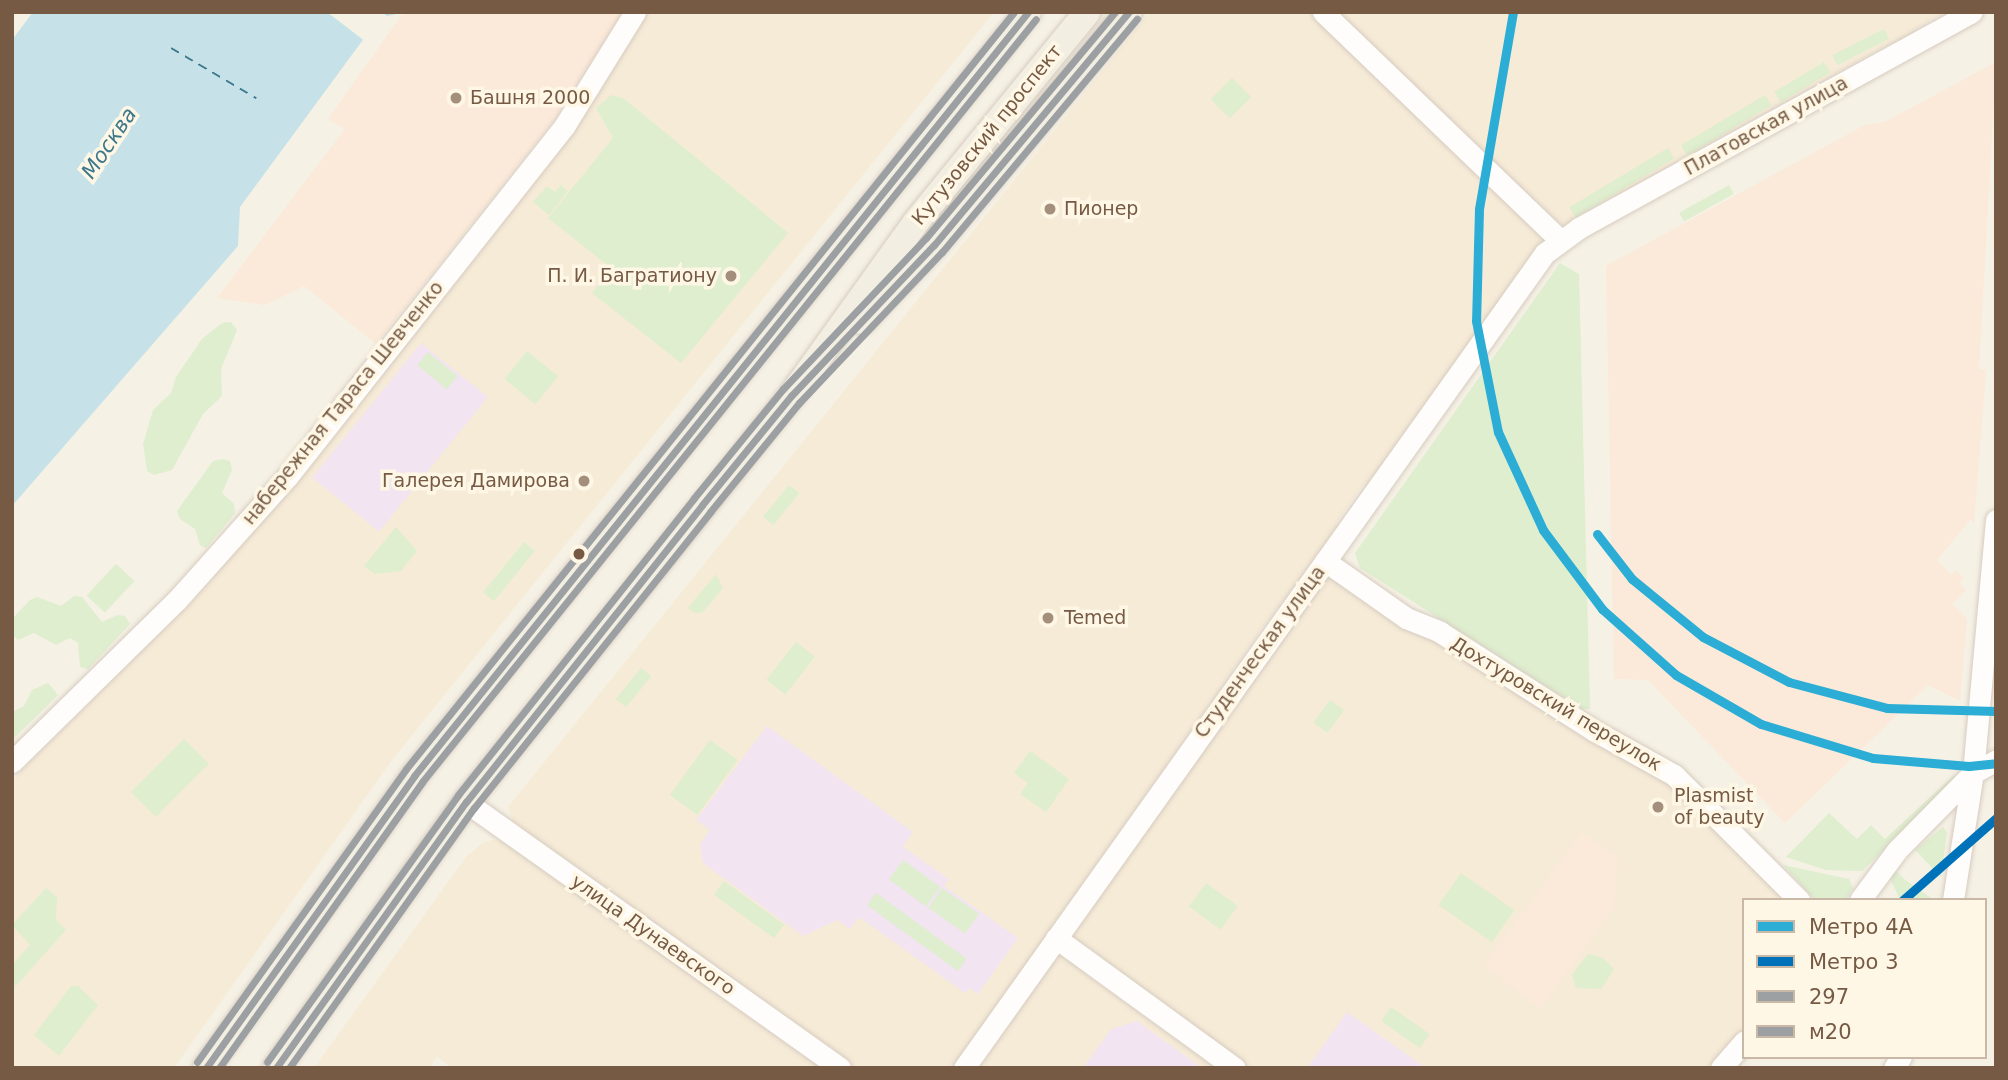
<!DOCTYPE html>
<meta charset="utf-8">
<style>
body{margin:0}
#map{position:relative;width:2008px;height:1080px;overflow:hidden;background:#f6f1e5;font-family:"DejaVu Sans",sans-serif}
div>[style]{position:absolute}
.residential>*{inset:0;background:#f6ebd7}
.commercial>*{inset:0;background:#fbe9d9}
.education>*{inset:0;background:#f3e4f1;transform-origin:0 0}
.green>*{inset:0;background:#deeece;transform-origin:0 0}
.water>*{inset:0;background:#c6e2e8}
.pier>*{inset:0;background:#f6f1e5}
.ferry>*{height:2px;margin-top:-1px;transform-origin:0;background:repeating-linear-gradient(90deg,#3c788b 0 9px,transparent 0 16px)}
.roads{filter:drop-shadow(0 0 2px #d6ccc0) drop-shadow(0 0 2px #d6ccc0)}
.minor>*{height:21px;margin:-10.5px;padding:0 10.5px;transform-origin:10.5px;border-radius:10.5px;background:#fefdfb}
.major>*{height:26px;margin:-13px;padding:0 13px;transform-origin:13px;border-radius:13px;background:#f2eee2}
.bus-1>*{height:7px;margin:-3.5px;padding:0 3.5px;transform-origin:3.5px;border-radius:3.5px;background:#9ca0a2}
.bus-2>*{height:7px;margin:-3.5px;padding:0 3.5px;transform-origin:3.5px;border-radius:3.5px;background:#9ca0a2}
.bus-3>*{height:7px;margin:-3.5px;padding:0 3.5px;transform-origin:3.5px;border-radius:3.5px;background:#9ca0a2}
.metro-1>*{height:9px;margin:-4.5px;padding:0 4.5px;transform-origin:4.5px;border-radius:4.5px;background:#2badd5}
.metro-2>*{height:9px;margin:-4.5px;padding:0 4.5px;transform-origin:4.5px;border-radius:4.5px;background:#0072ba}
.dots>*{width:19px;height:19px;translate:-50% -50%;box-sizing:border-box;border:4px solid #fff7e5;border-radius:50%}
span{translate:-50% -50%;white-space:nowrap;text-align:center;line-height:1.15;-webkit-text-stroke:7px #fff7e5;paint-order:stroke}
.poi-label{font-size:19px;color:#765a44}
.left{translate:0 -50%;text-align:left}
.right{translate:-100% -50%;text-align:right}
.street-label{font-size:19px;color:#765a44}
.water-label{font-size:21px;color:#3c788b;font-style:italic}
.frame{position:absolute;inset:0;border:14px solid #765a44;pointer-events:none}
.legend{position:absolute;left:1742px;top:898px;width:245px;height:161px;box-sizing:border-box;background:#fff7e5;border:2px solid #c8b8a5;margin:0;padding:9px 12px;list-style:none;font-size:21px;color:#765a44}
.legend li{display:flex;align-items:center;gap:14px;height:35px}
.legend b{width:35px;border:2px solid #c8b8a5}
</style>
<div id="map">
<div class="residential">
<div style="clip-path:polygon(649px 12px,994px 12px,392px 760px,174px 1068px,12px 1068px,12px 780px,194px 600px,273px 509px,570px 137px)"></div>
<div style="clip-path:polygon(1150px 12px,1312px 12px,1543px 240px,1368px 486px,1362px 486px,1337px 522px,1338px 528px,1263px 627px,956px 1068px,854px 1068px,515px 828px,508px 807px)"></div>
<div style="clip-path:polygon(1332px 12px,1946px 12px,1916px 29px,1915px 35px,1882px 48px,1564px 227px)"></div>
<div style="clip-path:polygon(1327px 574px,1671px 782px,1787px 900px,1744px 900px,1744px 1031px,1712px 1068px,1243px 1068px,1072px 943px,1070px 934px)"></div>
<div style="clip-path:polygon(494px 840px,503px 841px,828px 1068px,452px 1068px,437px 1057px,430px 1068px,314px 1068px,466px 857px,484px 842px)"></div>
<div style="clip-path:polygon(1058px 953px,1081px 963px,1086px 974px,1216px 1068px,980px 1068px)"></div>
</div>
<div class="commercial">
<div style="clip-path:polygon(404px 12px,623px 12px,555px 119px,376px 344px,304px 286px,265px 305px,217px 298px,345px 129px,328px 119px)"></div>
<div style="clip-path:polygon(1996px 62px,1979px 369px,1986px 370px,1974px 523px,1970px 520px,1937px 560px,1951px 575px,1956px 571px,1964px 578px,1959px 583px,1966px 590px,1952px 604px,1967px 619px,1960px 701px,1928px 685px,1785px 823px,1648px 680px,1614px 679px,1606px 266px,1865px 125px,1885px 122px)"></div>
<div style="clip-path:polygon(1582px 832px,1618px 858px,1614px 908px,1540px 1009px,1484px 965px)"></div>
</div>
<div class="education">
<div style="left:421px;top:343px;width:86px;height:173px;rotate:39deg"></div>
<div style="clip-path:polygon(767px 726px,913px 832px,903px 847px,949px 879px,944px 886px,1018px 938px,978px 994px,970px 988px,965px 993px,859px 917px,850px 929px,837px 920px,803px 936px,703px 863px,700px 844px,710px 830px,696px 820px)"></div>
<div style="clip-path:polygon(1347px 1012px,1426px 1068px,1307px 1068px)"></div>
<div style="clip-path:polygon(1137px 1021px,1202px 1068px,1083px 1068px,1111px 1029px)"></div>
</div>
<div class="green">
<div style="left:1884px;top:29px;width:11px;height:58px;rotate:63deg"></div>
<div style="left:1824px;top:62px;width:12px;height:58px;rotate:59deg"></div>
<div style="left:1232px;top:78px;width:27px;height:30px;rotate:45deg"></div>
<div style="clip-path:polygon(611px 95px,623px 98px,788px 233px,681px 363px,592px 293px,611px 268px,548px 218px,613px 138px,596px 108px)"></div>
<div style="left:1765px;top:95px;width:12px;height:98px;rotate:59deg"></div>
<div style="left:1668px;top:148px;width:12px;height:115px;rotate:59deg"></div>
<div style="clip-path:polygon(561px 185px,568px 191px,549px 215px,533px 202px,547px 186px,555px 192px)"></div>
<div style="left:1729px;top:185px;width:10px;height:57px;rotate:61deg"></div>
<div style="clip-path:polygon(1560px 263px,1579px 274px,1590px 709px,1582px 709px,1360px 568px,1355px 553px)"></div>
<div style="clip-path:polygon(231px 322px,237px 330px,221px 369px,222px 396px,203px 414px,172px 470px,154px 475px,147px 471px,143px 444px,153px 410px,171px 393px,176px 377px,202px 339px,222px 323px)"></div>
<div style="left:527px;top:351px;width:40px;height:36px;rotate:39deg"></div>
<div style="left:428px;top:352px;width:38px;height:17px;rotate:39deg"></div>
<div style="clip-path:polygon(222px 459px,230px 461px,232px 470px,222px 493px,234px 504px,235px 513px,206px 548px,200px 545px,195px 529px,180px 519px,177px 511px,213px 461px)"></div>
<div style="left:789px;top:485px;width:13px;height:41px;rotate:39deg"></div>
<div style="clip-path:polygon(396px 527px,417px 551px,401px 571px,374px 574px,364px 566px)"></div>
<div style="left:524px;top:542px;width:14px;height:65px;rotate:39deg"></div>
<div style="left:116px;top:564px;width:25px;height:43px;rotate:43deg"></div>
<div style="clip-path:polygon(716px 574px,723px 588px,703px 612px,694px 613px,688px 608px)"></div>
<div style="clip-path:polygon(74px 596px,82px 597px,102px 622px,117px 615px,125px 616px,130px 624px,88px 669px,80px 667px,78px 643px,70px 638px,56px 645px,34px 633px,18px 640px,12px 634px,12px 619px,30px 600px,37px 597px,61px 606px)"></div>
<div style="left:796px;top:642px;width:24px;height:48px;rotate:38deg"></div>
<div style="left:641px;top:668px;width:13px;height:40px;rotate:39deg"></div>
<div style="clip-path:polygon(48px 683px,58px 695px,12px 740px,12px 712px,24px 706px,32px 690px)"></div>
<div style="left:1330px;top:700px;width:17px;height:28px;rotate:36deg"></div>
<div style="left:184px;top:739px;width:35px;height:75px;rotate:45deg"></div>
<div style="left:710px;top:740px;width:34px;height:68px;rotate:36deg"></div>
<div style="clip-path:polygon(1030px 751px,1069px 779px,1046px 812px,1020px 794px,1028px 783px,1014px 773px)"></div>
<div style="clip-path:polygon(1953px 776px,1956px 779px,1862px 871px,1826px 870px,1786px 857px,1829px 813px,1857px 839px,1871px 825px,1885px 839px)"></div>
<div style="clip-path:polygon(1943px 827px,1947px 832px,1941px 877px,1915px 850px)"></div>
<div style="left:903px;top:860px;width:46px;height:24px;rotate:36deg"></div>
<div style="clip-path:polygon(1783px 865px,1849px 879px,1853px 888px,1846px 900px,1815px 900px)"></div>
<div style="clip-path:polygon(1895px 870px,1904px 879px,1934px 900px,1900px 900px,1890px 878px)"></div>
<div style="left:1461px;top:873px;width:65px;height:39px;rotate:35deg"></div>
<div style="left:724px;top:881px;width:74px;height:17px;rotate:36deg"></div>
<div style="left:1206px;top:883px;width:39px;height:29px;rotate:36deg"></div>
<div style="clip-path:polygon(46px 888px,57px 897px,56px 920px,66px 930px,15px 987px,12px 965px,30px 945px,12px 925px)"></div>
<div style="left:942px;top:888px;width:45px;height:24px;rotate:35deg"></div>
<div style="left:876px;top:893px;width:112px;height:15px;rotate:36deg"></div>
<div style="clip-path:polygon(1588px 954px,1603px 958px,1614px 969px,1601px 989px,1576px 988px,1572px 975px)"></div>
<div style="clip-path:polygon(71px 986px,78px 986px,98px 1005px,59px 1056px,34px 1035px)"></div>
<div style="left:1391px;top:1007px;width:47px;height:17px;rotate:35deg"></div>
</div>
<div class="water">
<div style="clip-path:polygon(33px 12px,404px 12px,379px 18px,240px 207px,238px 246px,12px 506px,12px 40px)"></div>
</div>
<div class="pier">
<div style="clip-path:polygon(327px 12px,382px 12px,392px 20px,381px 22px,366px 42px)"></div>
</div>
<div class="ferry">
<div style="left:171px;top:48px;width:99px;rotate:30.5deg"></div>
</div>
<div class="roads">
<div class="minor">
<div style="left:1323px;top:12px;width:329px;rotate:43.9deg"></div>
<div style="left:1325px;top:561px;width:99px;rotate:35.1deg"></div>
<div style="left:1406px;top:618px;width:37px;rotate:22deg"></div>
<div style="left:1440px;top:632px;width:184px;rotate:32.6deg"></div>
<div style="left:1595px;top:731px;width:90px;rotate:29.1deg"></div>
<div style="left:1674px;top:775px;width:177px;rotate:45deg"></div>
<div style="left:12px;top:762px;width:231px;rotate:-44.5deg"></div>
<div style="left:177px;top:600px;width:166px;rotate:-48.2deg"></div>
<div style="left:288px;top:476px;width:447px;rotate:-51.7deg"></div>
<div style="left:565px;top:125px;width:133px;rotate:-58.2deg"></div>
<div style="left:466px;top:802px;width:459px;rotate:35.4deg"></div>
<div style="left:1860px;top:900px;width:62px;rotate:-53.5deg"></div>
<div style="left:1897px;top:850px;width:108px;rotate:-45.4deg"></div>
<div style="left:1973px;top:773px;width:26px;rotate:-29deg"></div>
<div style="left:1953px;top:900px;width:129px;rotate:-81.1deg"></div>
<div style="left:1973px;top:773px;width:254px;rotate:-84.8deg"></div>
<div style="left:1056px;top:938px;width:221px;rotate:36deg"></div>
<div style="left:964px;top:1068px;width:1001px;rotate:-54.52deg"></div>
<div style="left:1545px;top:253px;width:42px;rotate:-36.3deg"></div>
<div style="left:1579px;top:228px;width:448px;rotate:-28.8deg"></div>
<div style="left:1721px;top:1068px;width:35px;rotate:-49deg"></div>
<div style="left:1894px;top:1068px;width:13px;rotate:-58deg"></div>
</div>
<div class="major">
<div style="left:862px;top:321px;width:105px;rotate:-46.5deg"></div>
<div style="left:934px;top:245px;width:304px;rotate:-50.1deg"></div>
<div style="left:206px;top:1068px;width:359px;rotate:-54.5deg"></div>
<div style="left:414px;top:776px;width:980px;rotate:-51.21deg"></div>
<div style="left:276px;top:1068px;width:327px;rotate:-54.5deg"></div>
<div style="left:466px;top:802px;width:520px;rotate:-51.32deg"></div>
<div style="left:791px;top:396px;width:214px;rotate:-54.3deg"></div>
<div style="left:916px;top:222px;width:271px;rotate:-50.8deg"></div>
</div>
</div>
<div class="bus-1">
<div style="left:206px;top:1068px;width:359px;rotate:-54.5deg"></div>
<div style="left:414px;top:776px;width:980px;rotate:-51.21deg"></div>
<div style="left:276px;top:1068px;width:327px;rotate:-54.5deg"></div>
<div style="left:466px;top:802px;width:379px;rotate:-51.5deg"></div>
<div style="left:702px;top:505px;width:141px;rotate:-50.8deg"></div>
<div style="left:791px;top:396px;width:208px;rotate:-46.6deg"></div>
<div style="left:934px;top:245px;width:304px;rotate:-50.1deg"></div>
</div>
<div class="bus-2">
<div style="left:219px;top:1068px;width:351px;rotate:-54.6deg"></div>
<div style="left:422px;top:782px;width:979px;rotate:-51.18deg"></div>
<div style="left:289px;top:1068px;width:319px;rotate:-54.6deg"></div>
<div style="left:474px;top:808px;width:379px;rotate:-51.4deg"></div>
<div style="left:710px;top:512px;width:141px;rotate:-50.8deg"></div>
<div style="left:799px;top:403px;width:208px;rotate:-46.6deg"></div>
<div style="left:942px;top:252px;width:304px;rotate:-50.1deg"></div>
</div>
<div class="bus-3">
<div style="left:197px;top:1062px;width:360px;rotate:-54.5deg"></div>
<div style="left:406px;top:769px;width:971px;rotate:-51.23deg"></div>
<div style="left:267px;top:1062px;width:328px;rotate:-54.4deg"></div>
<div style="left:458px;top:795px;width:379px;rotate:-51.5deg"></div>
<div style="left:694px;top:498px;width:141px;rotate:-50.8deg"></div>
<div style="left:783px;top:389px;width:208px;rotate:-46.6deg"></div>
<div style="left:926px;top:238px;width:295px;rotate:-50.1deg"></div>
</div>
<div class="metro-1">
<div style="left:1513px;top:12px;width:200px;rotate:99.8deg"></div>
<div style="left:1479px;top:209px;width:112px;rotate:91.5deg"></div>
<div style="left:1476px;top:321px;width:113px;rotate:78.8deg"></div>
<div style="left:1498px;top:432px;width:108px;rotate:65.3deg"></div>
<div style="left:1543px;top:530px;width:99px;rotate:53.2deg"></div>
<div style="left:1602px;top:609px;width:99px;rotate:41.7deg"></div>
<div style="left:1676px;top:675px;width:98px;rotate:30deg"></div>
<div style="left:1761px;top:724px;width:117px;rotate:16.9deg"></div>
<div style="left:1873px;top:758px;width:96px;rotate:4.8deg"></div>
<div style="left:1969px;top:766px;width:27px;rotate:-6deg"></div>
<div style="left:1597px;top:534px;width:57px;rotate:52.1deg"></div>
<div style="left:1632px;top:579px;width:92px;rotate:39.2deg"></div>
<div style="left:1703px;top:637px;width:97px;rotate:27.6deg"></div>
<div style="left:1789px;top:682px;width:101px;rotate:14.9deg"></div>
<div style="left:1887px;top:708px;width:109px;rotate:1.6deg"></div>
</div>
<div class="metro-2">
<div style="left:1903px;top:900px;width:124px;rotate:-41.4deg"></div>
</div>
<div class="dots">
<div style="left:456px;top:98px;background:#a38f7c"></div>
<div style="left:1050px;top:209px;background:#a38f7c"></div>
<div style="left:731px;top:276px;background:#a38f7c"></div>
<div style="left:584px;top:481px;background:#a38f7c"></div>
<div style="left:579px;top:554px;background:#765a44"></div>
<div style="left:1048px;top:618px;background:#a38f7c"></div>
<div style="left:1658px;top:807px;background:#a38f7c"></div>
</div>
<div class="poi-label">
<span class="left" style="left:470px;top:98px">Башня 2000</span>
<span class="left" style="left:1064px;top:209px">Пионер</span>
<span class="right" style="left:717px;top:276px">П. И. Багратиону</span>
<span class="right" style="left:570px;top:481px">Галерея Дамирова</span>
<span class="left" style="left:1064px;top:618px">Temed</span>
<span class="left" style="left:1674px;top:807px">Plasmist<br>of beauty</span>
</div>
<div class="street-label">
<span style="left:1766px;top:126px;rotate:-29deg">Платовская улица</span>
<span style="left:987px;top:135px;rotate:-51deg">Кутузовский проспект</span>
<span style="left:343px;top:403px;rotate:-51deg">набережная Тараса Шевченко</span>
<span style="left:1260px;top:652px;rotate:-54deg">Студенческая улица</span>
<span style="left:1556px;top:704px;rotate:31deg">Дохтуровский переулок</span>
<span style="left:653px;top:935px;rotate:35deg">улица Дунаевского</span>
</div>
<div class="water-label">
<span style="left:109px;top:143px;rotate:-56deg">Москва</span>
</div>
<div class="frame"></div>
<ul class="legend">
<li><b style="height:9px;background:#2badd5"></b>Метро 4А</li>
<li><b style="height:9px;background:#0072ba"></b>Метро 3</li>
<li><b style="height:9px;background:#9ca0a2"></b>297</li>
<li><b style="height:9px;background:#9ca0a2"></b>м20</li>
</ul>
</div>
